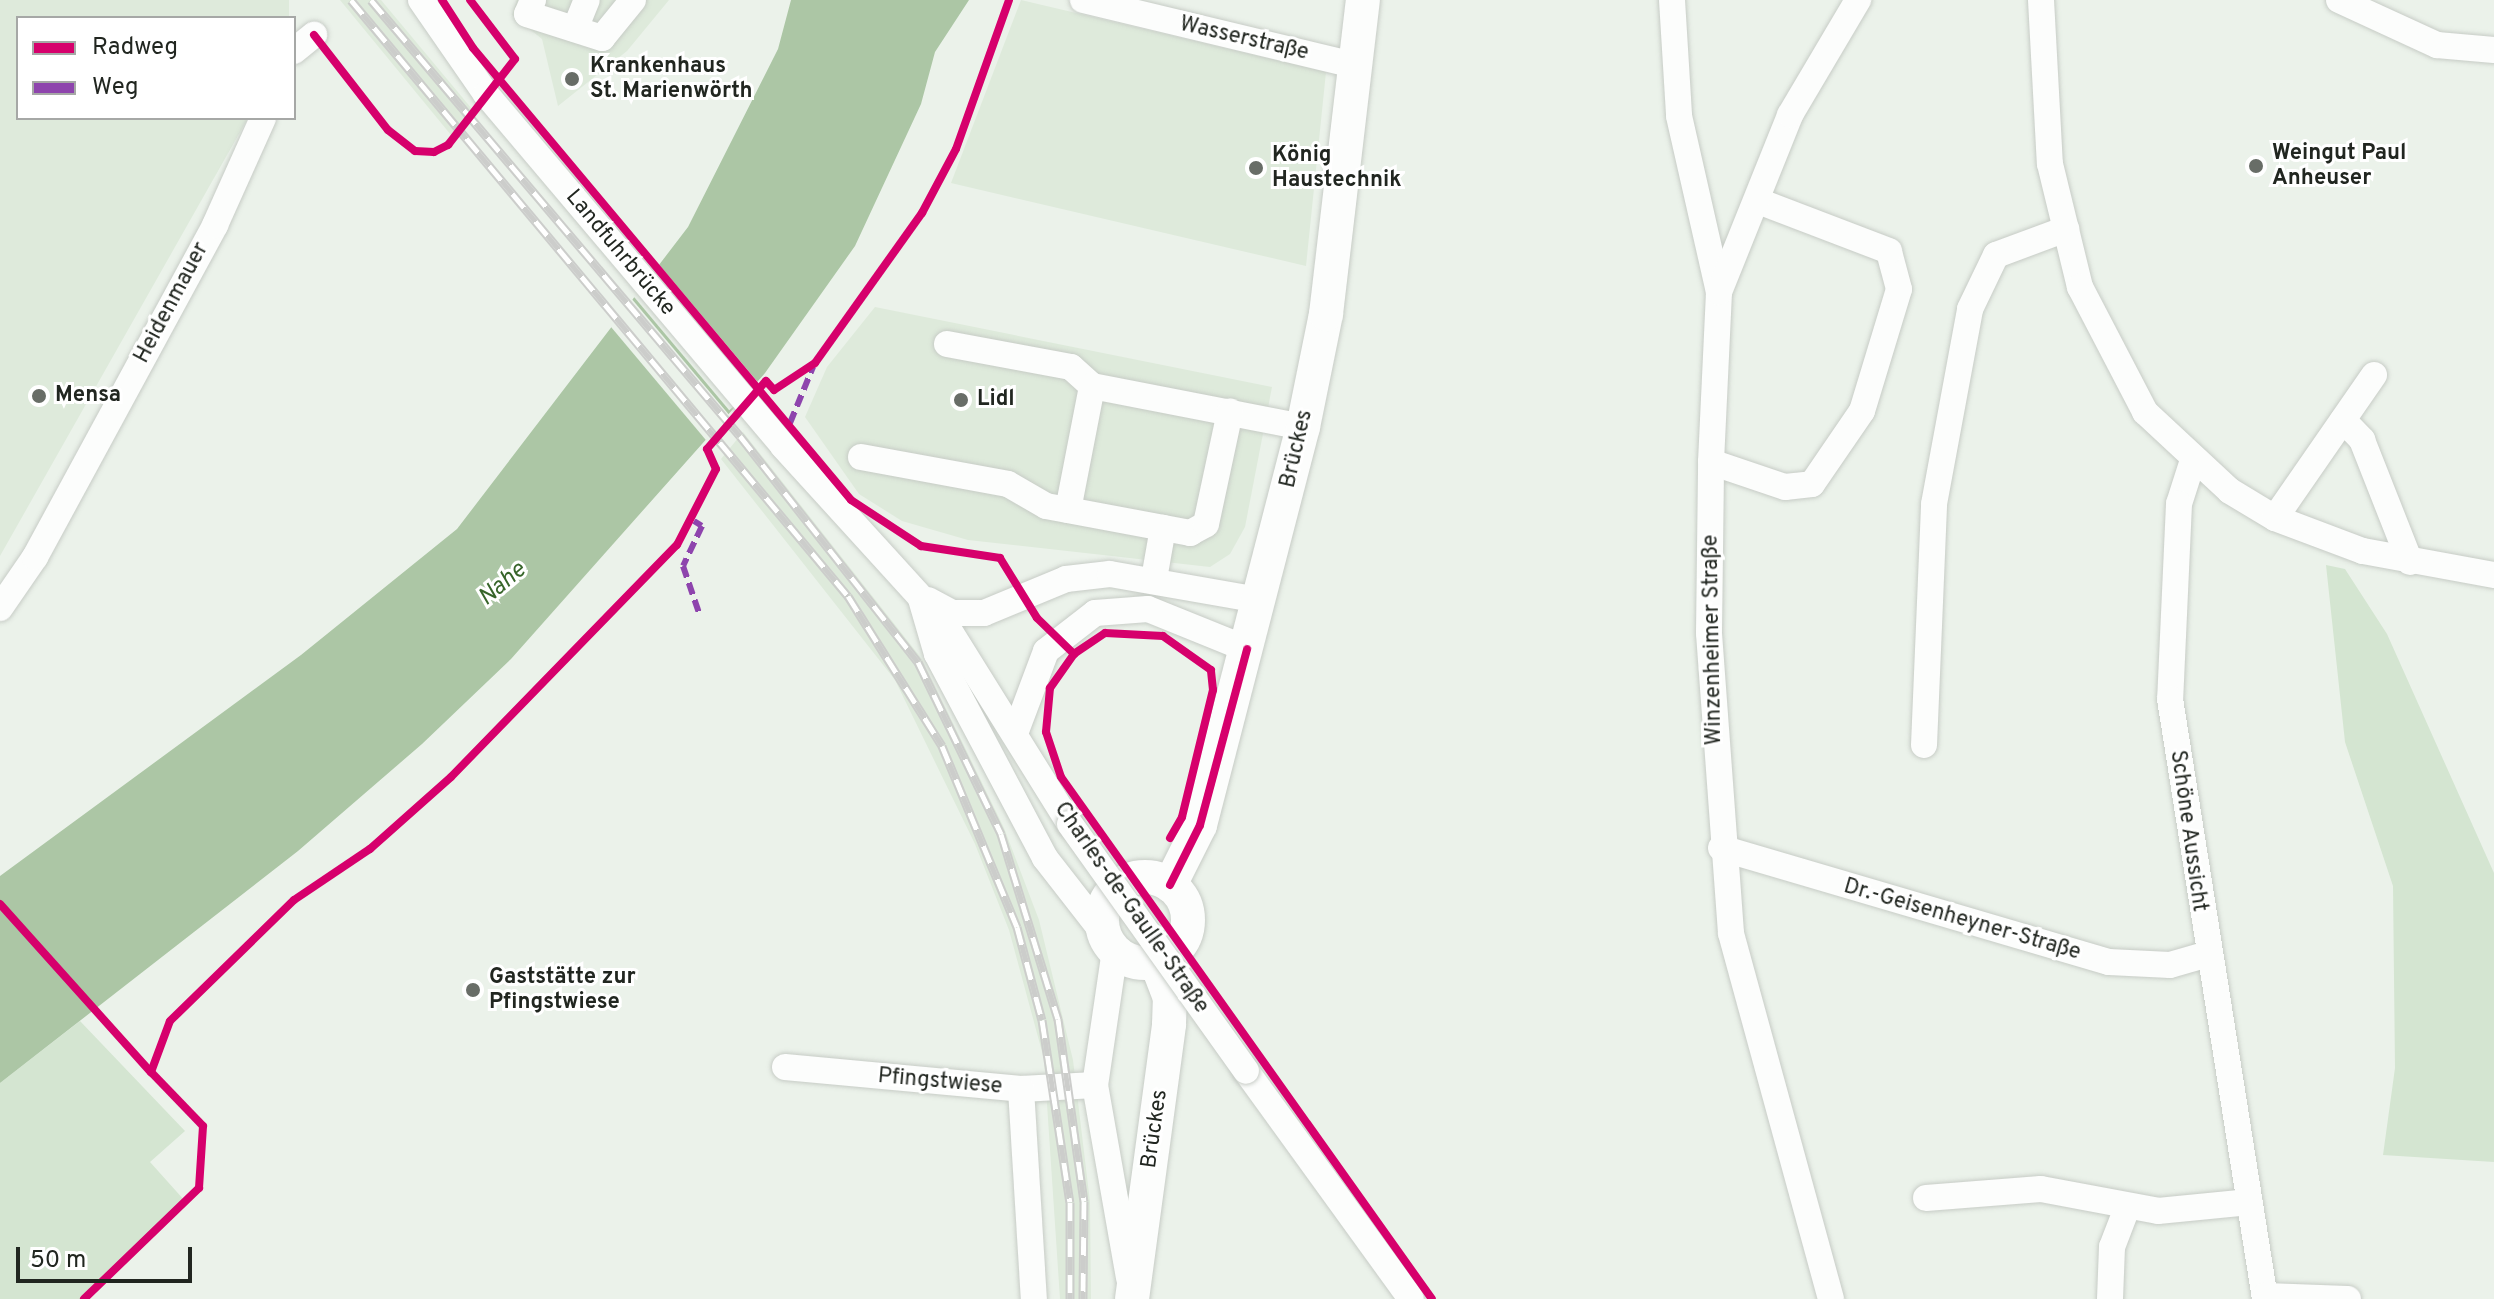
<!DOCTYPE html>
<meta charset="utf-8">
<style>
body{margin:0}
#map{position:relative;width:2494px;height:1299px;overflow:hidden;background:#ebf2ea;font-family:Overpass,sans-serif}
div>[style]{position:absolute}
.built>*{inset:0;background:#deeadb}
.green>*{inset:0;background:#d4e5d1}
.water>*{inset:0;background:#acc6a5}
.pier>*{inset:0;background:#ebf2ea;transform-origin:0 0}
.roads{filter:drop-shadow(0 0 2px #c7ccc6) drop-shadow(0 0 2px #c7ccc6)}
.minor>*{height:26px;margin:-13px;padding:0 13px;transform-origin:13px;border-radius:13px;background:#fcfdfc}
.major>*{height:34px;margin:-17px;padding:0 17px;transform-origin:17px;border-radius:17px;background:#fcfdfc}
.major>.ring{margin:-17px;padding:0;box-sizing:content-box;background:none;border:34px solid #fcfdfc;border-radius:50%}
.rail>*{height:9px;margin-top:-4.5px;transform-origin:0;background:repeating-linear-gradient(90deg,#fff 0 18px,#cccdcb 0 36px);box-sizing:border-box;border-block:2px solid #cccdcb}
.bridges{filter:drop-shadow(0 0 2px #c7ccc6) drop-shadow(0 0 2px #c7ccc6)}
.minor-bridge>*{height:26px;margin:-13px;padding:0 13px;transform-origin:13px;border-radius:13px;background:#fcfdfc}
.quiet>*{height:6px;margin-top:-3px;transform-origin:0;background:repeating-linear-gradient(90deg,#8e44ad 0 12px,transparent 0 18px)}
.cycleway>*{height:8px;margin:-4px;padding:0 4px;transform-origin:4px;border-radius:4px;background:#d6006c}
.dots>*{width:22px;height:22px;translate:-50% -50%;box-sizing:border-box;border:4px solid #fff;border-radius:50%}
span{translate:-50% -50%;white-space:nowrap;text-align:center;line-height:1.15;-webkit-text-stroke:6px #fff;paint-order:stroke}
.street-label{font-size:22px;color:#212620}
.poi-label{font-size:22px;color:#212620;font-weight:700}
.left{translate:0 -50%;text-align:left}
.water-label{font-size:24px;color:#37652a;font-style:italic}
.legend{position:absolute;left:16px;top:16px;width:280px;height:104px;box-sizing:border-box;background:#fff;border:2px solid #a6a8a6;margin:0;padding:10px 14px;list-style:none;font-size:24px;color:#212620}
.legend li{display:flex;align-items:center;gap:16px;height:40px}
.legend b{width:40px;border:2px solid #a6a8a6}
.scale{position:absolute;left:16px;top:1247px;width:176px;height:36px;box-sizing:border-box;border:4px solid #212620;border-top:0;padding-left:10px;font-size:24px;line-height:28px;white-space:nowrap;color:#212620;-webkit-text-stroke:6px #fff;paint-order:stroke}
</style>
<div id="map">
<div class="built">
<div style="clip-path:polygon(0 0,289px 0,289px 18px,18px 18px,18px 118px,248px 118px,0 556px)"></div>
<div style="clip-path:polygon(340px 0,381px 0,472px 109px,451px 135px)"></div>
<div style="clip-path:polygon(517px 0,669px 0,627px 51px,558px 106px,542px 39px,512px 15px)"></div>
<div style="clip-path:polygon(1021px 0,1326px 72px,1306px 266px,951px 183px)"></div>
<div style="clip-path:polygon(875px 307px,1272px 387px,1245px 527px,1230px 554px,1210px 567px,968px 540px,902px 521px,859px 494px,805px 417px,827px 367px)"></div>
<div style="clip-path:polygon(743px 432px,922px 659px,1004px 828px,1039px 920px,1073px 1060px,1090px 1202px,1091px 1299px,1060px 1299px,1044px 1059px,1009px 930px,975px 844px,895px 680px,721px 459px)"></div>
</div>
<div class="green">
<div style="clip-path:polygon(2326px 565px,2345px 569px,2387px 634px,2494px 873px,2494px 1162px,2383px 1155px,2395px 1068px,2393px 886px,2345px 742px)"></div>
<div style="clip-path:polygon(80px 1021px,185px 1131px,150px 1162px,185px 1201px,84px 1299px,0 1299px,0 1083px)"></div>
</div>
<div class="water">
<div style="clip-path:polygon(791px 0,969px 0,935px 52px,921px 104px,855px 246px,765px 373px,511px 659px,422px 744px,298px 851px,0 1083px,0 876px,301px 655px,457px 529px,688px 227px,778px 49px)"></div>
</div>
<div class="pier">
<div style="left:657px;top:262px;width:160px;height:40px;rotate:50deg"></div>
<div style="left:631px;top:298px;width:157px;height:34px;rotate:50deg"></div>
</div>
<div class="roads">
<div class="minor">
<div style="left:421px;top:0;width:114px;rotate:55.3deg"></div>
<div style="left:486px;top:94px;width:461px;rotate:49.8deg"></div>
<div style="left:783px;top:446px;width:242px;rotate:47.7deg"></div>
<div style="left:946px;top:625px;width:234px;rotate:58.1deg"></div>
<div style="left:533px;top:0;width:15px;rotate:113deg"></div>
<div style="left:527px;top:14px;width:79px;rotate:17.7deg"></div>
<div style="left:602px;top:38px;width:49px;rotate:-50.8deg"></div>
<div style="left:1083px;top:0;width:283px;rotate:13.5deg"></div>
<div style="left:1672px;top:0;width:116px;rotate:86.5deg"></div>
<div style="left:1679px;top:116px;width:180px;rotate:77.2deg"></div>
<div style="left:2041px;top:0;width:164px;rotate:86.9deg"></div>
<div style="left:2050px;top:164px;width:127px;rotate:76.3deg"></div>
<div style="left:2080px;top:287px;width:141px;rotate:62.5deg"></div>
<div style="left:2145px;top:412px;width:116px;rotate:42.9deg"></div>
<div style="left:2230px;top:491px;width:52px;rotate:31deg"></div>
<div style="left:2275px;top:518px;width:94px;rotate:20.6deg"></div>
<div style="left:2363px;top:551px;width:133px;rotate:10.4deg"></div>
<div style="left:2339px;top:0;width:108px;rotate:24.7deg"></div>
<div style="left:2437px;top:45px;width:57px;rotate:5deg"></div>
<div style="left:575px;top:29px;width:31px;rotate:-68deg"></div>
<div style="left:294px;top:51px;width:26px;rotate:-39deg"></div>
<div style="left:947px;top:344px;width:126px;rotate:10.5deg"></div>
<div style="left:1071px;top:367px;width:28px;rotate:42deg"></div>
<div style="left:1092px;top:386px;width:215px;rotate:11deg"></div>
<div style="left:2343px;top:420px;width:28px;rotate:46deg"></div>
<div style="left:2362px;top:440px;width:131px;rotate:68.5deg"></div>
<div style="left:861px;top:457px;width:149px;rotate:10.4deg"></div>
<div style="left:1008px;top:484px;width:44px;rotate:30.1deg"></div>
<div style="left:1046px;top:506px;width:147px;rotate:10.6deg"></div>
<div style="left:1190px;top:533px;width:18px;rotate:-29deg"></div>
<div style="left:1206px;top:524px;width:115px;rotate:-77.9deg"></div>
<div style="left:2193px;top:460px;width:46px;rotate:107.7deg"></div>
<div style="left:2179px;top:504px;width:195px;rotate:92.6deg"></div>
<div style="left:2170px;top:699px;width:607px;rotate:81deg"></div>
<div style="left:1711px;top:462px;width:78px;rotate:18.7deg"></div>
<div style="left:1785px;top:487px;width:27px;rotate:-6deg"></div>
<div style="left:1812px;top:484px;width:88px;rotate:-55.6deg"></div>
<div style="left:1862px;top:411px;width:127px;rotate:-73.1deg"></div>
<div style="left:1899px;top:289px;width:39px;rotate:-105deg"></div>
<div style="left:1889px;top:251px;width:140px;rotate:-159.1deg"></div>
<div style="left:1068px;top:510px;width:126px;rotate:-79deg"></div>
<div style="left:2275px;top:518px;width:174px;rotate:-55.3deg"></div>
<div style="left:1154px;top:579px;width:52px;rotate:-80deg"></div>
<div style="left:921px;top:599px;width:57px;rotate:73.8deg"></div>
<div style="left:937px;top:654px;width:231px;rotate:62.1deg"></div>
<div style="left:1045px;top:858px;width:98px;rotate:52.1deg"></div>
<div style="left:928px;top:600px;width:27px;rotate:28deg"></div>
<div style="left:952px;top:613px;width:32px"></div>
<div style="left:984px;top:613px;width:89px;rotate:-22.5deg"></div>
<div style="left:1066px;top:579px;width:44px;rotate:-6.5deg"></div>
<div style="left:1110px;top:574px;width:151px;rotate:9.9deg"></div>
<div style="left:0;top:608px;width:62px;rotate:-55.5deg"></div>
<div style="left:35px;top:557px;width:378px;rotate:-61.5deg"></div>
<div style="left:215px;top:225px;width:117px;rotate:-65.8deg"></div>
<div style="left:1016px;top:731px;width:85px;rotate:-69.4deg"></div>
<div style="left:1046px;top:651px;width:62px;rotate:-37.8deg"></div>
<div style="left:1095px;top:613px;width:53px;rotate:-4.3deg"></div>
<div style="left:1148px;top:609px;width:107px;rotate:22deg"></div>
<div style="left:1924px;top:745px;width:241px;rotate:-87.6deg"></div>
<div style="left:1934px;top:504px;width:198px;rotate:-79.5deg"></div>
<div style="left:1970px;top:309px;width:60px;rotate:-64.3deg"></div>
<div style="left:1996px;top:255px;width:75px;rotate:-20.4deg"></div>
<div style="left:1721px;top:848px;width:404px;rotate:16.4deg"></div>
<div style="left:2109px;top:962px;width:61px;rotate:2.8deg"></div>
<div style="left:2170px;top:965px;width:37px;rotate:-16deg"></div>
<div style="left:1115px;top:950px;width:136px;rotate:98.4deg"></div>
<div style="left:1095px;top:1085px;width:196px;rotate:80deg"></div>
<div style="left:785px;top:1067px;width:237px;rotate:5.3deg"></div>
<div style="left:1021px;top:1089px;width:74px;rotate:-3.1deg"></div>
<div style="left:1246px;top:1071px;width:281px;rotate:54.1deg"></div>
<div style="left:1021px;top:1089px;width:210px;rotate:86.5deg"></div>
<div style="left:1926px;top:1198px;width:115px;rotate:-4.5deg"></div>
<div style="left:2041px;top:1189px;width:119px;rotate:10.6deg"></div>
<div style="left:2158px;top:1211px;width:92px;rotate:-5.6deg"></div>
<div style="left:2265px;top:1296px;width:83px;rotate:2.1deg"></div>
<div style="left:1831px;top:1299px;width:379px;rotate:-105.3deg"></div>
<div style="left:1731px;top:933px;width:301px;rotate:-94.2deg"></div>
<div style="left:1709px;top:633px;width:171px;rotate:-89.3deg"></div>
<div style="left:1711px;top:462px;width:170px;rotate:-87.3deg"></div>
<div style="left:1719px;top:292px;width:191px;rotate:-68.1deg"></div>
<div style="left:1790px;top:115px;width:134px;rotate:-59.4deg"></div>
<div style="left:2110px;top:1299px;width:52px;rotate:-87.8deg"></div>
<div style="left:2112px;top:1247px;width:40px;rotate:-69deg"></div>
</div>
<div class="major">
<div class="ring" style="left:1102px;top:877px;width:52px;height:52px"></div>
<div style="left:1170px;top:885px;width:67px;rotate:-63.4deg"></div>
<div style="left:1200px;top:825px;width:411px;rotate:-75.5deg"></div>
<div style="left:1303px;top:427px;width:115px;rotate:-78.5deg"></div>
<div style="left:1326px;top:314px;width:316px;rotate:-83.3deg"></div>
<div style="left:1132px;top:1299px;width:277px;rotate:-82.3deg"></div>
<div style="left:1169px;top:1024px;width:26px;rotate:-88deg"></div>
<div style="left:1170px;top:998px;width:40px;rotate:-111deg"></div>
</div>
</div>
<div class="rail">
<div style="left:351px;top:0;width:776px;rotate:50.18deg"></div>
<div style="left:848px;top:596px;width:177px;rotate:57.9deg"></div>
<div style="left:942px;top:746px;width:196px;rotate:67.5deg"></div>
<div style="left:1017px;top:927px;width:96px;rotate:75deg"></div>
<div style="left:1042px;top:1020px;width:184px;rotate:81.3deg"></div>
<div style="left:1070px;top:1202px;width:97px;rotate:90deg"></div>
<div style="left:371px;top:0;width:571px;rotate:49.76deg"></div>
<div style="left:740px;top:436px;width:288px;rotate:51.8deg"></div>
<div style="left:918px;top:662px;width:191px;rotate:64.2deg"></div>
<div style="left:1001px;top:834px;width:194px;rotate:72.9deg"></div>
<div style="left:1058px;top:1019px;width:184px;rotate:81.9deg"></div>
<div style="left:1084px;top:1201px;width:98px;rotate:90.6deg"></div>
</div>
<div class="bridges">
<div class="minor-bridge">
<div style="left:1070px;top:824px;width:303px;rotate:54.5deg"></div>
</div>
</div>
<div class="quiet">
<div style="left:790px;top:423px;width:61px;rotate:-67.7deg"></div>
<div style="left:694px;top:521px;width:9px;rotate:32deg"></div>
<div style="left:702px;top:526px;width:44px;rotate:115.4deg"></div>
<div style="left:683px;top:566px;width:50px;rotate:71.2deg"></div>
</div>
<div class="cycleway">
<div style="left:442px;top:0;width:57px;rotate:57.1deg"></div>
<div style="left:473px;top:48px;width:589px;rotate:50.09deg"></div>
<div style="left:851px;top:500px;width:84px;rotate:33.3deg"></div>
<div style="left:921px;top:546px;width:80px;rotate:8.6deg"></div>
<div style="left:1000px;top:558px;width:70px;rotate:58.3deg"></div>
<div style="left:1037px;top:618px;width:52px;rotate:44.2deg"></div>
<div style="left:314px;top:35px;width:120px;rotate:52.1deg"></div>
<div style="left:388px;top:130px;width:34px;rotate:38deg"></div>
<div style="left:415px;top:151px;width:19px;rotate:3deg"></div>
<div style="left:434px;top:152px;width:16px;rotate:-27deg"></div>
<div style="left:448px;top:145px;width:109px;rotate:-52.1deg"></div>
<div style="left:515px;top:59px;width:74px;rotate:-127.3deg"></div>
<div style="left:1170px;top:838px;width:24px;rotate:-60deg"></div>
<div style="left:1182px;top:817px;width:131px;rotate:-76.3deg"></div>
<div style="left:1213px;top:690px;width:20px;rotate:-96deg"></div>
<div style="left:1211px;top:670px;width:59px;rotate:-144.7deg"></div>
<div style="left:1163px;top:636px;width:58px;rotate:-177deg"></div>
<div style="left:1105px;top:633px;width:37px;rotate:146deg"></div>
<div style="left:1074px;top:654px;width:42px;rotate:125.2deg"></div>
<div style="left:1050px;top:688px;width:44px;rotate:95.2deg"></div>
<div style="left:1046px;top:732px;width:47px;rotate:71.6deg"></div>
<div style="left:1061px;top:777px;width:640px;rotate:54.6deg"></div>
<div style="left:1170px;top:885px;width:67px;rotate:-63.4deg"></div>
<div style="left:1200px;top:825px;width:182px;rotate:-75deg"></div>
<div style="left:0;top:904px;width:226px;rotate:48.1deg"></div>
<div style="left:84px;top:1299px;width:160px;rotate:-44deg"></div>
<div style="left:199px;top:1188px;width:62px;rotate:-86.3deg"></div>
<div style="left:203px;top:1126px;width:75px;rotate:-133.9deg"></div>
<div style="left:151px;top:1072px;width:54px;rotate:-69.6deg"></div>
<div style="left:170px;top:1021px;width:173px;rotate:-44.3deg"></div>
<div style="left:294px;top:900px;width:92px;rotate:-33.9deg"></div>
<div style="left:370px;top:849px;width:108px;rotate:-41.6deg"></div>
<div style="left:451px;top:777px;width:324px;rotate:-45.8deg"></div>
<div style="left:677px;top:545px;width:85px;rotate:-62.8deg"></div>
<div style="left:716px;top:469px;width:22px;rotate:-114deg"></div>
<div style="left:707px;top:449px;width:90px;rotate:-49.1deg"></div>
<div style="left:766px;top:381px;width:12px;rotate:48deg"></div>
<div style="left:774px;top:390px;width:49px;rotate:-33.4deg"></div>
<div style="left:815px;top:363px;width:184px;rotate:-54.5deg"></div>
<div style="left:922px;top:213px;width:72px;rotate:-62deg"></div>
<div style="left:956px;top:149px;width:158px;rotate:-70.4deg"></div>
</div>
<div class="dots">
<div style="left:572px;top:79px;background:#686d67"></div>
<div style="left:2256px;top:166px;background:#686d67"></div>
<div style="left:1256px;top:168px;background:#686d67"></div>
<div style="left:39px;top:396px;background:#686d67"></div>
<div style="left:961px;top:400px;background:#686d67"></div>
<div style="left:473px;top:990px;background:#686d67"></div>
</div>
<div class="street-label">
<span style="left:1244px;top:39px;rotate:13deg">Wasserstraße</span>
<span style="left:620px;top:253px;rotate:50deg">Landfuhrbrücke</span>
<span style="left:172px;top:303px;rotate:-62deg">Heidenmauer</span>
<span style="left:1297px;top:449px;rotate:-77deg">Brückes</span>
<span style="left:1713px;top:640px;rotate:-91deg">Winzenheimer Straße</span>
<span style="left:2188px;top:831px;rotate:82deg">Schöne Aussicht</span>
<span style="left:1131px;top:908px;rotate:55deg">Charles-de-Gaulle-Straße</span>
<span style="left:1962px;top:920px;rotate:16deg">Dr.-Geisenheyner-Straße</span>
<span style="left:940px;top:1082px;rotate:5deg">Pfingstwiese</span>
<span style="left:1155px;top:1129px;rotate:-82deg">Brückes</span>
</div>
<div class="poi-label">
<span class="left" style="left:590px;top:79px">Krankenhaus<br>St. Marienwörth</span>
<span class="left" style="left:2272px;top:166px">Weingut Paul<br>Anheuser</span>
<span class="left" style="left:1272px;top:168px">König<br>Haustechnik</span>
<span class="left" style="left:55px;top:396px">Mensa</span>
<span class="left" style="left:977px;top:400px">Lidl</span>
<span class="left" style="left:489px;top:990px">Gaststätte zur<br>Pfingstwiese</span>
</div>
<div class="water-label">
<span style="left:503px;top:585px;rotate:-40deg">Nahe</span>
</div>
<ul class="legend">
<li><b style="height:10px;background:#d6006c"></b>Radweg</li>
<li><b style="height:10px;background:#8e44ad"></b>Weg</li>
</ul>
<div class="scale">50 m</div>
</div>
